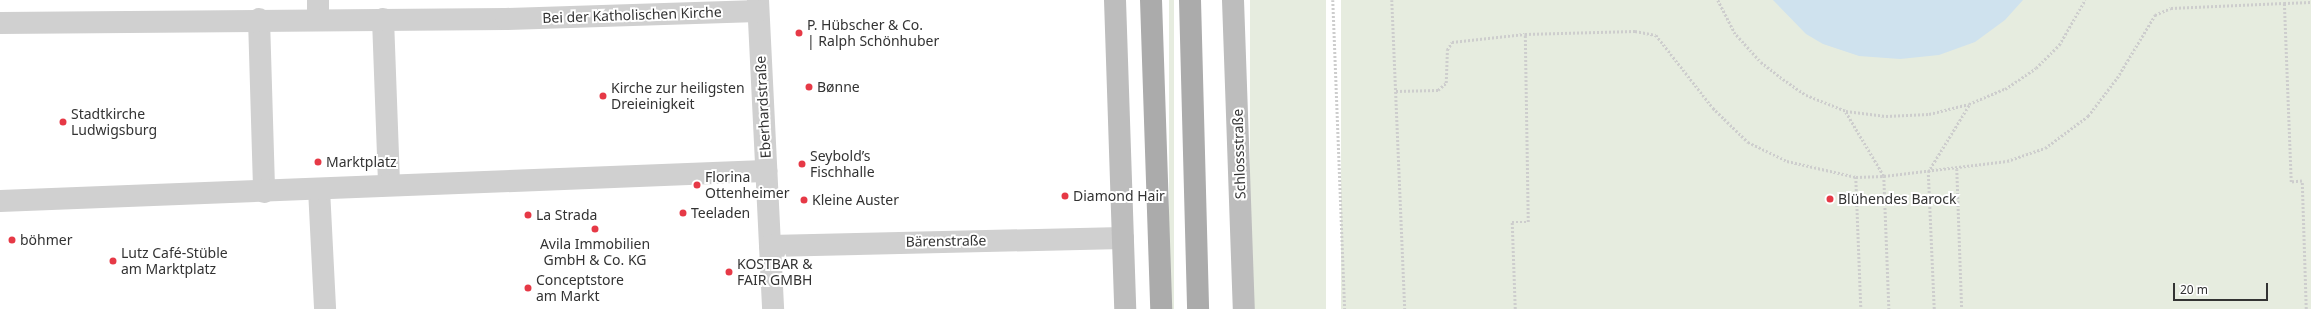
<!DOCTYPE html>
<meta charset="utf-8">
<style>
body{margin:0}
#map{position:relative;width:2311px;height:309px;overflow:hidden;background:#fff;font-family:"Noto Sans",sans-serif}
div>[style]{position:absolute}
.green>*{inset:0;background:#e6ecdf;transform-origin:0 0}
.water>*{inset:0;background:#cfe2ee}
.path>*{height:2.5px;margin-top:-1.25px;transform-origin:0;background:repeating-linear-gradient(90deg,#cdcdcd 0 2px,transparent 0 4px)}
.street>*{height:22px;margin:-11px;padding:0 11px;transform-origin:11px;border-radius:11px;background:#d0d0d0}
.secondary>*{height:22px;margin:-11px;padding:0 11px;transform-origin:11px;border-radius:11px;background:#bdbdbd}
.primary>*{height:22px;margin:-11px;padding:0 11px;transform-origin:11px;border-radius:11px;background:#ababab}
.dots>*{width:11px;height:11px;translate:-50% -50%;box-sizing:border-box;border:2px solid #fff;border-radius:50%}
span{translate:-50% -50%;white-space:nowrap;text-align:center;line-height:1.15;-webkit-text-stroke:4px #fff;paint-order:stroke}
.street-label{font-size:14px;color:#333}
.poi-label{font-size:14px;color:#333}
.left{translate:0 -50%;text-align:left}
.scale{position:absolute;left:2173px;top:283px;width:95px;height:18px;box-sizing:border-box;border:2px solid #333;border-top:0;padding-left:5px;font-size:12px;line-height:14px;white-space:nowrap;color:#333;-webkit-text-stroke:3px #fff;paint-order:stroke}
</style>
<div id="map">
<div class="green">
<div style="left:1169px;top:0;width:5px;height:309px"></div>
<div style="left:1250px;top:0;width:76px;height:309px"></div>
<div style="left:1341px;top:0;width:970px;height:309px"></div>
</div>
<div class="water">
<div style="clip-path:polygon(1773px 0,2023px 0,2005px 20px,1975px 42px,1939px 55px,1900px 59px,1859px 56px,1823px 44px,1806px 34px)"></div>
</div>
<div class="path">
<div style="left:1333px;top:0;width:309px;rotate:87.8deg"></div>
<div style="left:1392px;top:0;width:309px;rotate:87.6deg"></div>
<div style="left:1718px;top:0;width:36px;rotate:63deg"></div>
<div style="left:1734px;top:32px;width:40px;rotate:48deg"></div>
<div style="left:1761px;top:62px;width:28px;rotate:38deg"></div>
<div style="left:1783px;top:79px;width:28px;rotate:35deg"></div>
<div style="left:1806px;top:95px;width:43px;rotate:21.8deg"></div>
<div style="left:1846px;top:111px;width:40px;rotate:7.1deg"></div>
<div style="left:1886px;top:116px;width:43px;rotate:-2.7deg"></div>
<div style="left:1929px;top:114px;width:41px;rotate:-14deg"></div>
<div style="left:1969px;top:104px;width:39px;rotate:-23deg"></div>
<div style="left:2005px;top:89px;width:37px;rotate:-34deg"></div>
<div style="left:2036px;top:68px;width:33px;rotate:-45deg"></div>
<div style="left:2059px;top:45px;width:52px;rotate:-60deg"></div>
<div style="left:1396px;top:91px;width:42px;rotate:-1.4deg"></div>
<div style="left:1438px;top:90px;width:11px;rotate:-41deg"></div>
<div style="left:1446px;top:83px;width:33px;rotate:-88deg"></div>
<div style="left:1447px;top:50px;width:9px;rotate:-58deg"></div>
<div style="left:1452px;top:42px;width:73px;rotate:-6.3deg"></div>
<div style="left:1846px;top:112px;width:74px;rotate:59.3deg"></div>
<div style="left:1884px;top:176px;width:133px;rotate:87.8deg"></div>
<div style="left:1957px;top:169px;width:140px;rotate:88deg"></div>
<div style="left:1856px;top:177px;width:132px;rotate:87.8deg"></div>
<div style="left:1515px;top:309px;width:87px;rotate:-92deg"></div>
<div style="left:1512px;top:222px;width:16px"></div>
<div style="left:1528px;top:222px;width:188px;rotate:-90.9deg"></div>
<div style="left:1525px;top:34px;width:110px;rotate:-1.6deg"></div>
<div style="left:1635px;top:31px;width:21px;rotate:11deg"></div>
<div style="left:1656px;top:35px;width:93px;rotate:52deg"></div>
<div style="left:1713px;top:108px;width:49px;rotate:44.2deg"></div>
<div style="left:1748px;top:142px;width:43px;rotate:26deg"></div>
<div style="left:1787px;top:161px;width:71px;rotate:13.1deg"></div>
<div style="left:1856px;top:177px;width:28px;rotate:-2deg"></div>
<div style="left:1884px;top:176px;width:124px;rotate:-7deg"></div>
<div style="left:2007px;top:161px;width:40px;rotate:-18.9deg"></div>
<div style="left:2045px;top:148px;width:54px;rotate:-36.7deg"></div>
<div style="left:2088px;top:116px;width:48px;rotate:-52.7deg"></div>
<div style="left:2117px;top:78px;width:74px;rotate:-58.9deg"></div>
<div style="left:2155px;top:15px;width:17px;rotate:-24deg"></div>
<div style="left:2171px;top:8px;width:113px;rotate:-2.5deg"></div>
<div style="left:1934px;top:309px;width:137px;rotate:-92.5deg"></div>
<div style="left:1928px;top:172px;width:79px;rotate:-58.5deg"></div>
<div style="left:2306px;top:309px;width:128px;rotate:-91.8deg"></div>
<div style="left:2302px;top:181px;width:11px;rotate:175deg"></div>
<div style="left:2291px;top:182px;width:179px;rotate:-92.2deg"></div>
<div style="left:2284px;top:3px;width:27px;rotate:-2deg"></div>
</div>
<div class="street">
<div style="left:318px;top:0;width:19px;rotate:90deg"></div>
<div style="left:758px;top:0;width:309px;rotate:87.2deg"></div>
<div style="left:259px;top:19px;width:173px;rotate:88.3deg"></div>
<div style="left:383px;top:19px;width:166px;rotate:87.9deg"></div>
<div style="left:0;top:23px;width:506px;rotate:-0.45deg"></div>
<div style="left:506px;top:19px;width:252px;rotate:-1.8deg"></div>
<div style="left:319px;top:189px;width:120px;rotate:87.1deg"></div>
<div style="left:0;top:201px;width:767px;rotate:-2.24deg"></div>
<div style="left:770px;top:246px;width:353px;rotate:-1.3deg"></div>
</div>
<div class="secondary">
<div style="left:1115px;top:0;width:309px;rotate:88.1deg"></div>
<div style="left:1233px;top:0;width:309px;rotate:88deg"></div>
</div>
<div class="primary">
<div style="left:1151px;top:0;width:309px;rotate:88.1deg"></div>
<div style="left:1190px;top:0;width:309px;rotate:88.5deg"></div>
</div>
<div class="dots">
<div style="left:799px;top:33px;background:#e63946"></div>
<div style="left:809px;top:87px;background:#e63946"></div>
<div style="left:603px;top:96px;background:#e63946"></div>
<div style="left:63px;top:122px;background:#e63946"></div>
<div style="left:318px;top:162px;background:#e63946"></div>
<div style="left:802px;top:164px;background:#e63946"></div>
<div style="left:697px;top:185px;background:#e63946"></div>
<div style="left:1065px;top:196px;background:#e63946"></div>
<div style="left:1830px;top:199px;background:#e63946"></div>
<div style="left:804px;top:200px;background:#e63946"></div>
<div style="left:683px;top:213px;background:#e63946"></div>
<div style="left:528px;top:215px;background:#e63946"></div>
<div style="left:595px;top:229px;background:#e63946"></div>
<div style="left:12px;top:240px;background:#e63946"></div>
<div style="left:113px;top:261px;background:#e63946"></div>
<div style="left:729px;top:272px;background:#e63946"></div>
<div style="left:528px;top:288px;background:#e63946"></div>
</div>
<div class="street-label">
<span style="left:632px;top:15px;rotate:-2deg">Bei der Katholischen Kirche</span>
<span style="left:763px;top:107px;rotate:-93deg">Eberhardstraße</span>
<span style="left:1239px;top:154px;rotate:-92deg">Schlossstraße</span>
<span style="left:946px;top:241px;rotate:-1deg">Bärenstraße</span>
</div>
<div class="poi-label">
<span class="left" style="left:807px;top:33px">P. Hübscher &amp; Co.<br>| Ralph Schönhuber</span>
<span class="left" style="left:817px;top:87px">Bønne</span>
<span class="left" style="left:611px;top:96px">Kirche zur heiligsten<br>Dreieinigkeit</span>
<span class="left" style="left:71px;top:122px">Stadtkirche<br>Ludwigsburg</span>
<span class="left" style="left:810px;top:164px">Seybold’s<br>Fischhalle</span>
<span class="left" style="left:326px;top:162px">Marktplatz</span>
<span class="left" style="left:705px;top:185px">Florina<br>Ottenheimer</span>
<span class="left" style="left:1073px;top:196px">Diamond Hair</span>
<span class="left" style="left:1838px;top:199px">Blühendes Barock</span>
<span class="left" style="left:812px;top:200px">Kleine Auster</span>
<span class="left" style="left:691px;top:213px">Teeladen</span>
<span class="left" style="left:536px;top:215px">La Strada</span>
<span class="left" style="left:20px;top:240px">böhmer</span>
<span style="left:595px;top:252px">Avila Immobilien<br>GmbH &amp; Co. KG</span>
<span class="left" style="left:121px;top:261px">Lutz Café-Stüble<br>am Marktplatz</span>
<span class="left" style="left:737px;top:272px">KOSTBAR &amp;<br>FAIR GMBH</span>
<span class="left" style="left:536px;top:288px">Conceptstore<br>am Markt</span>
</div>
<div class="scale">20 m</div>
</div>
